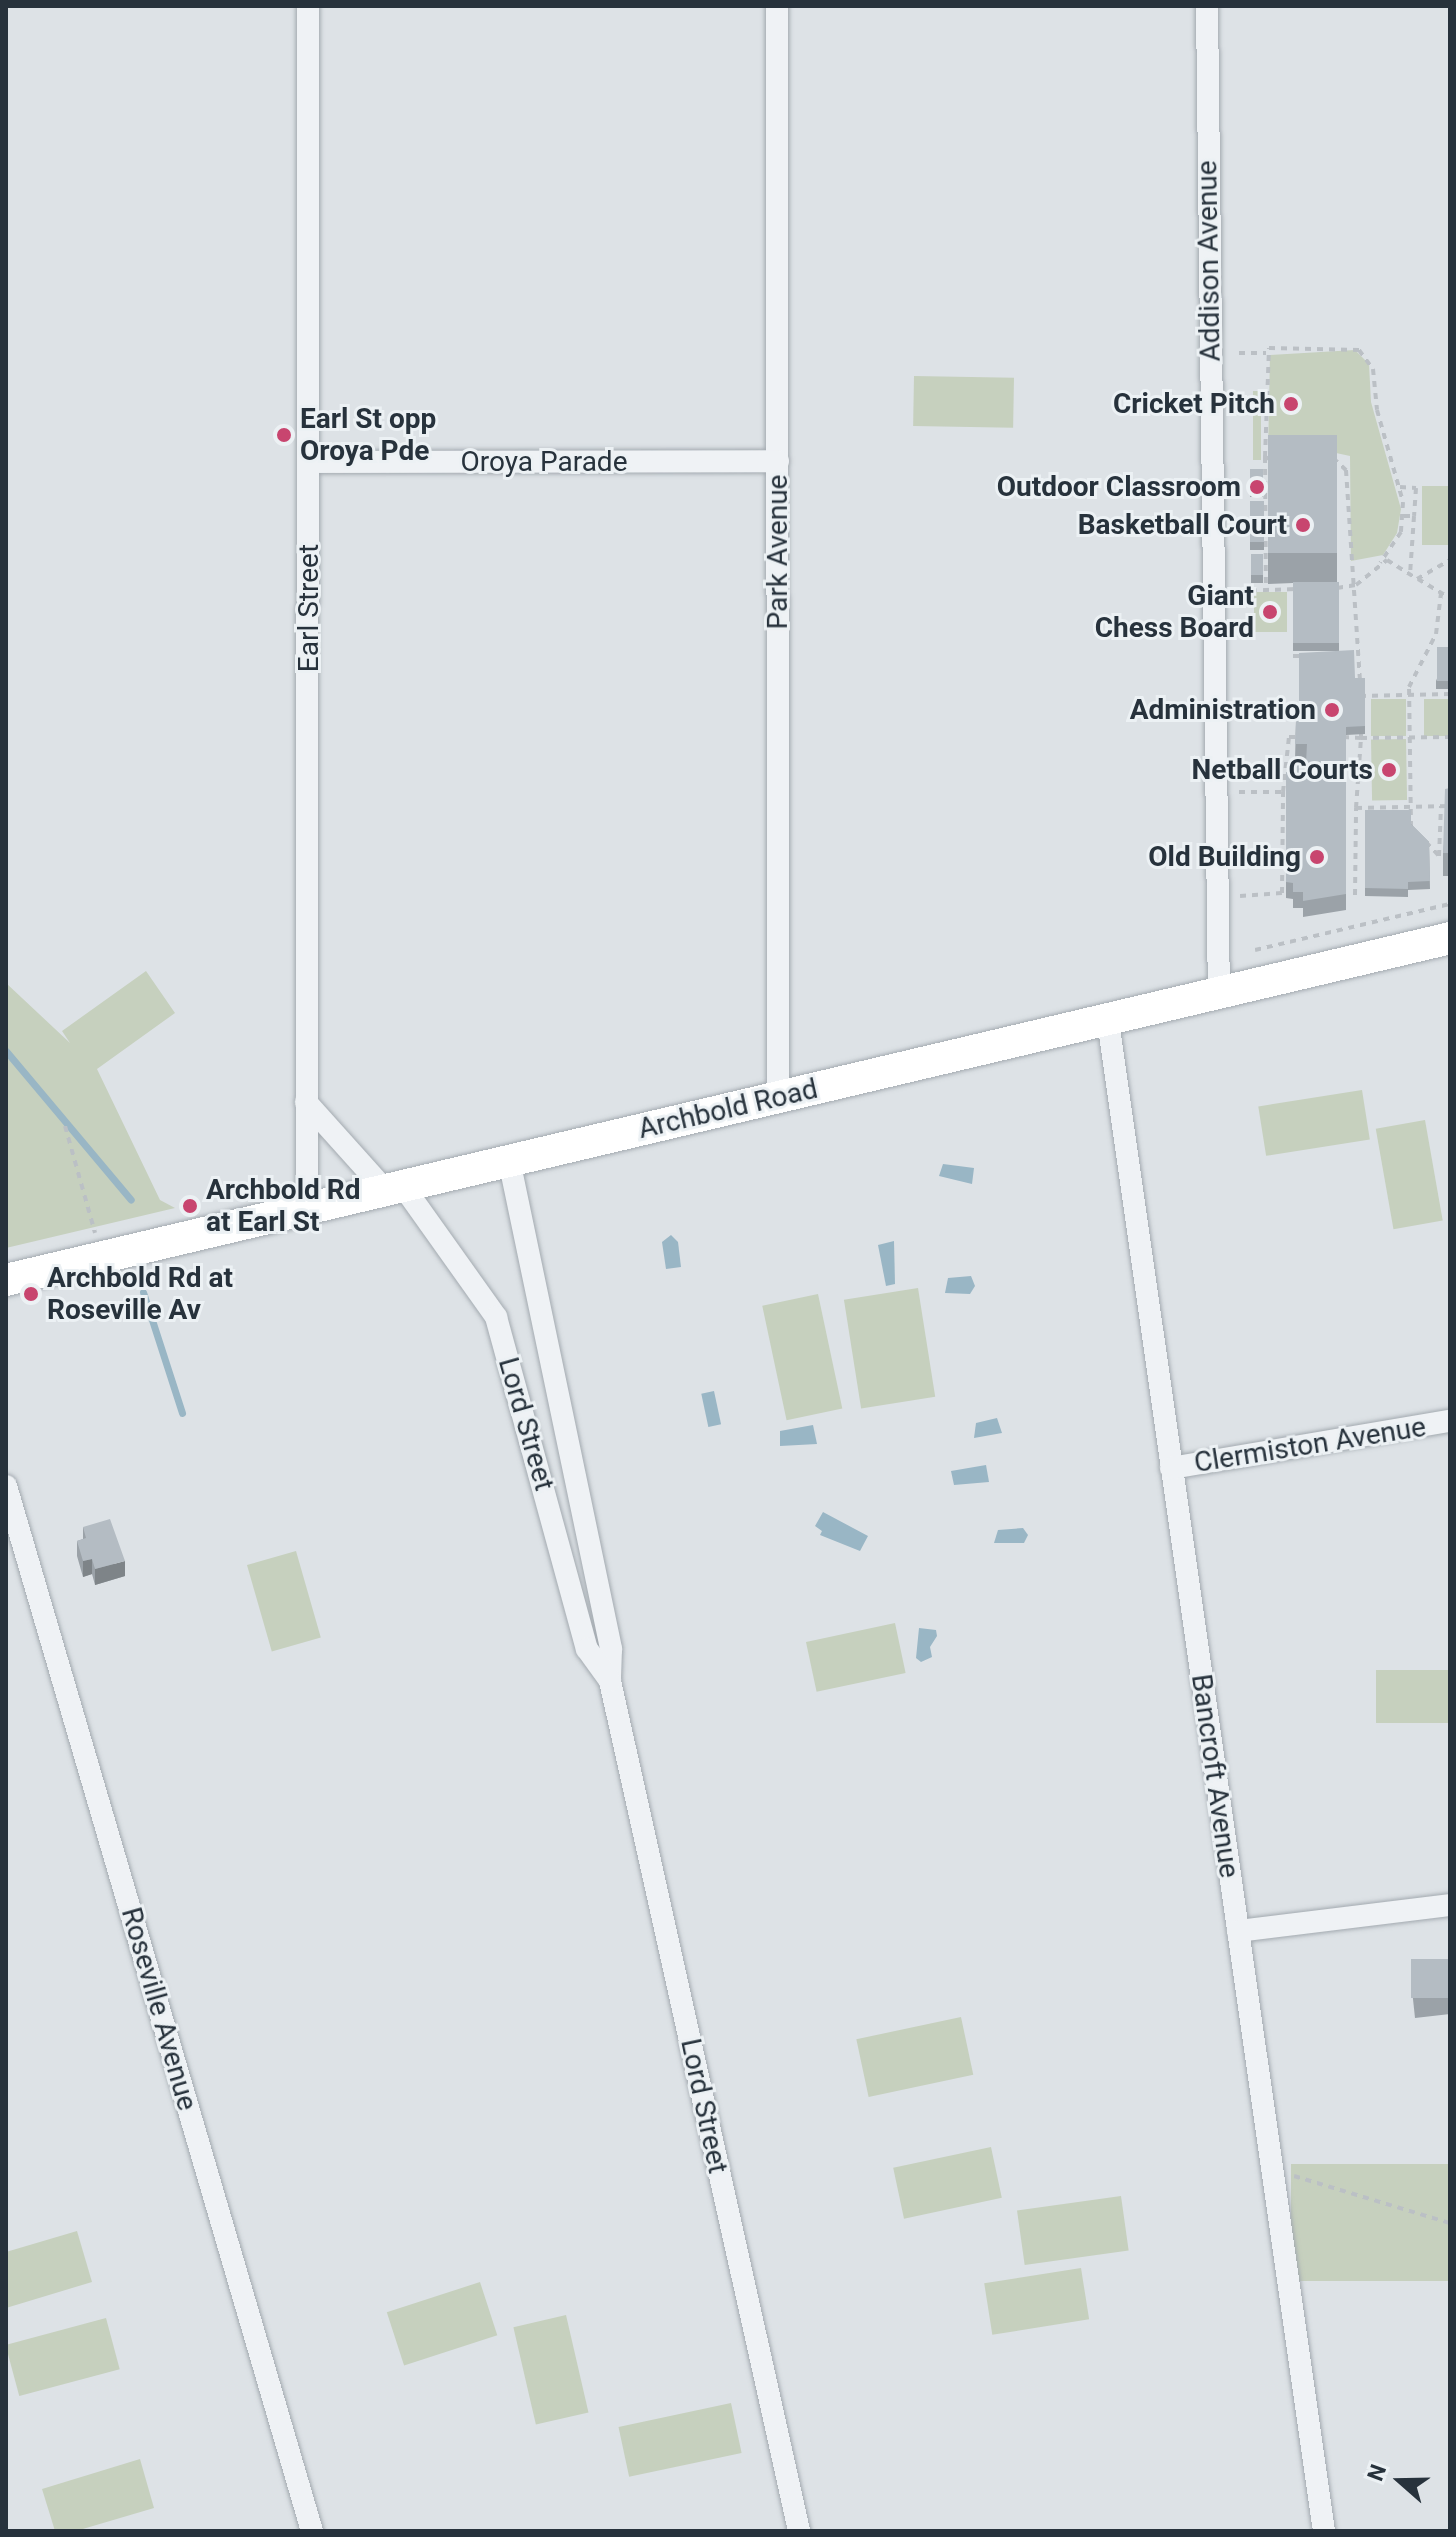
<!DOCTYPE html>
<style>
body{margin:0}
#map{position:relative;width:1456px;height:2537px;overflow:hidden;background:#dde2e6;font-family:Roboto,sans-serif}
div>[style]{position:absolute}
.green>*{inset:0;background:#c6d0be;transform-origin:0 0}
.water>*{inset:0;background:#99b6c5;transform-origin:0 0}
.stream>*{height:7px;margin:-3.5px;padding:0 3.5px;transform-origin:3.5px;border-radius:3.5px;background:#99b6c5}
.path>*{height:4px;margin-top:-2px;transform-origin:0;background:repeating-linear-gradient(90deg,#bbc0c5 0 6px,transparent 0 12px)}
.roads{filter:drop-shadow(0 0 2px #a3aab0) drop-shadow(0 0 2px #a3aab0)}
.minor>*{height:22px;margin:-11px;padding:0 11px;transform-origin:11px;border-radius:11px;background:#eff2f5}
.secondary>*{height:32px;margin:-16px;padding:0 16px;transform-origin:16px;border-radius:16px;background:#fff}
.wall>*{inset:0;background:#9ba2a8;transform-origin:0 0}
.shaded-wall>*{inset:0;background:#7e8488}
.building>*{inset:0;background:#b4bcc3;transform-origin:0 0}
.dots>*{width:22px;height:22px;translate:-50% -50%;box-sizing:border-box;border:4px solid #ecf1f4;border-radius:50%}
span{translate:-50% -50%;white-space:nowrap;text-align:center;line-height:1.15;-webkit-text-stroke:6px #ecf1f4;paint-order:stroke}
.street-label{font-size:28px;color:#27323c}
.poi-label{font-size:28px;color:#27323c;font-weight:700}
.right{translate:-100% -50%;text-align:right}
.left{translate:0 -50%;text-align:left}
.frame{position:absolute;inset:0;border:8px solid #27323c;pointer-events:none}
.north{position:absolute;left:1360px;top:2441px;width:80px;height:80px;-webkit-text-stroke:6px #ecf1f4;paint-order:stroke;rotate:290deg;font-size:22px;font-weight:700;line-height:32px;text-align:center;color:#27323c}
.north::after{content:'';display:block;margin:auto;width:28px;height:36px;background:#27323c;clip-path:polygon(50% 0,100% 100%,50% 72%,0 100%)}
</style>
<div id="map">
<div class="green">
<div style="clip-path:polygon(1355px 350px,1369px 364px,1371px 402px,1401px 509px,1397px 533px,1383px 555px,1351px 561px,1350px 456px,1313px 448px,1268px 453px,1270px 355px)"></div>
<div style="left:914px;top:376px;width:100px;height:50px;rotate:1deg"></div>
<div style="left:1253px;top:391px;width:8px;height:69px"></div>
<div style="left:1422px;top:486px;width:28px;height:59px"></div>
<div style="left:1287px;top:592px;width:40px;height:33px;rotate:90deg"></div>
<div style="left:1371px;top:699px;width:35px;height:37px"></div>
<div style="left:1450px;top:699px;width:37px;height:26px;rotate:90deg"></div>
<div style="left:1406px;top:739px;width:61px;height:35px;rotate:89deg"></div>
<div style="clip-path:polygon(146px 971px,175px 1013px,97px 1069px,160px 1200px,175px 1208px,6px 1248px,6px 983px,70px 1043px,62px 1031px)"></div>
<div style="left:1362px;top:1090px;width:50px;height:105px;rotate:81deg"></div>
<div style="left:1425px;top:1120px;width:102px;height:50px;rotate:80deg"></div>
<div style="left:918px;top:1288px;width:110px;height:75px;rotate:81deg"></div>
<div style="left:818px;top:1294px;width:117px;height:57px;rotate:78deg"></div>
<div style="left:296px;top:1551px;width:90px;height:51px;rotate:74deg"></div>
<div style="left:895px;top:1623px;width:51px;height:91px;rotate:78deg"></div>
<div style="left:1450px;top:1670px;width:53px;height:74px;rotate:90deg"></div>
<div style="left:961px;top:2017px;width:59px;height:107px;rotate:78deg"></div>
<div style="left:991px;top:2147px;width:52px;height:100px;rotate:78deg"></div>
<div style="left:1450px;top:2164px;width:117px;height:159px;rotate:90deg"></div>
<div style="left:1121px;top:2196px;width:55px;height:105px;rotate:82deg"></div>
<div style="clip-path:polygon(77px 2231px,92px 2282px,6px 2308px,6px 2252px)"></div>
<div style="left:1081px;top:2268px;width:52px;height:98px;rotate:81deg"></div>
<div style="left:480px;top:2282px;width:56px;height:98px;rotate:72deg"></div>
<div style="left:566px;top:2315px;width:100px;height:54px;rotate:77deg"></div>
<div style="left:106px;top:2318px;width:53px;height:104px;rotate:75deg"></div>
<div style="left:731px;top:2403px;width:51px;height:115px;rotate:78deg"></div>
<div style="clip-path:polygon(140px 2459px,154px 2508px,76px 2531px,55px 2531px,42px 2489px)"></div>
</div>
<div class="water">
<div style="clip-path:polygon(943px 1164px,974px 1168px,972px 1184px,939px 1176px)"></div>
<div style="clip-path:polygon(671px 1235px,678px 1242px,681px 1267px,666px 1269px,662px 1242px)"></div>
<div style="clip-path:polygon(894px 1241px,895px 1284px,886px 1286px,878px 1245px)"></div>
<div style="clip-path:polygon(971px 1276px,975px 1286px,970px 1294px,945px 1293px,948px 1278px)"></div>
<div style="left:714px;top:1391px;width:34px;height:13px;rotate:78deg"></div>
<div style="clip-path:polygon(997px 1418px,1002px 1433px,974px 1438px,976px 1423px)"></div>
<div style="clip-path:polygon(813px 1425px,817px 1444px,780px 1446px,780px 1431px)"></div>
<div style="clip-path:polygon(986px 1465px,989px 1482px,954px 1485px,951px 1471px)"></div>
<div style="clip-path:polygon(823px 1512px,868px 1536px,860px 1551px,820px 1535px,822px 1531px,815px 1526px)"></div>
<div style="clip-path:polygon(1023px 1528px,1028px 1535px,1024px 1543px,994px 1543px,998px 1530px)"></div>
<div style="clip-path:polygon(919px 1628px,936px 1630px,937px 1636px,930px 1647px,932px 1657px,921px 1662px,916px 1658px)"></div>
</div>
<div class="stream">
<div style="left:6px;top:1051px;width:194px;rotate:50deg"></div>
<div style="left:143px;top:1292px;width:127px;rotate:72.1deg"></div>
</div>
<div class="path">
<div style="left:1239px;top:353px;width:27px"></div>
<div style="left:1265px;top:457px;width:133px;rotate:89.6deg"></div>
<div style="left:1333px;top:458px;width:18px;rotate:43deg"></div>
<div style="left:1346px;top:470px;width:211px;rotate:86.2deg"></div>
<div style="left:1272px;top:460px;width:8px;rotate:-157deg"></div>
<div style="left:1265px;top:457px;width:109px;rotate:-87.9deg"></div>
<div style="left:1269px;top:348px;width:90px;rotate:1.3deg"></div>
<div style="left:1359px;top:350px;width:24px;rotate:54deg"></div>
<div style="left:1373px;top:369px;width:41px;rotate:84.4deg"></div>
<div style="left:1377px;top:410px;width:96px;rotate:74.2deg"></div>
<div style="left:1403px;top:502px;width:30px;rotate:94deg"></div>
<div style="left:1401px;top:532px;width:37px;rotate:124deg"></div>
<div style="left:1400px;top:487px;width:16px;rotate:4deg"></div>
<div style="left:1416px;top:488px;width:28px;rotate:94deg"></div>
<div style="left:1404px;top:516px;width:10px"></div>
<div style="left:1414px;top:516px;width:58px;rotate:93.9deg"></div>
<div style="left:1418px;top:579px;width:37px;rotate:31deg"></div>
<div style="left:1337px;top:588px;width:19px;rotate:-9deg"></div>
<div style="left:1356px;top:585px;width:40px;rotate:-39deg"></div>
<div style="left:1387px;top:560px;width:36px;rotate:32deg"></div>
<div style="left:1417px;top:579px;width:38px;rotate:-30deg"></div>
<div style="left:1239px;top:591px;width:57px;rotate:-2deg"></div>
<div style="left:1293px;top:656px;width:12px"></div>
<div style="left:1360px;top:696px;width:90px;rotate:-1.3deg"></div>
<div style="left:1343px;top:737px;width:18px;rotate:3deg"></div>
<div style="left:1361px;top:738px;width:5px;rotate:-90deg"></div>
<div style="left:1239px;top:792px;width:44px"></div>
<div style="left:1356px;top:808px;width:70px;rotate:-85.9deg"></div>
<div style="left:1361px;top:738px;width:89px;rotate:-0.6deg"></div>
<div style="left:1411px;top:827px;width:140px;rotate:-90.8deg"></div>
<div style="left:1409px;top:687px;width:59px;rotate:-63deg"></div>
<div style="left:1436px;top:634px;width:41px;rotate:-83deg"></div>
<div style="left:1426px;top:842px;width:19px;rotate:47deg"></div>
<div style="left:1439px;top:856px;width:50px;rotate:-87.7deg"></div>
<div style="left:1355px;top:895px;width:87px;rotate:-89.3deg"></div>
<div style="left:1356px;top:808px;width:94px;rotate:-1.2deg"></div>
<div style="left:1240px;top:896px;width:42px;rotate:-4.1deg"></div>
<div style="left:1282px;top:893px;width:101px;rotate:-89.4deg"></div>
<div style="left:1283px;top:792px;width:55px;rotate:-83.8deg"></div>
<div style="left:1289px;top:737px;width:9px"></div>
<div style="left:1255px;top:950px;width:200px;rotate:-13.3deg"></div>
<div style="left:65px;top:1126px;width:111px;rotate:74.3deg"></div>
<div style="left:1294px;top:2176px;width:163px;rotate:16.8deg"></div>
</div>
<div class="roads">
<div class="minor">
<div style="left:777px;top:6px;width:1092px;rotate:89.95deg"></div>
<div style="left:1207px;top:6px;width:990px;rotate:89.31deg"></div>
<div style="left:310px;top:462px;width:468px;rotate:-0.1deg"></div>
<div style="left:1108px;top:1021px;width:1525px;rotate:81.86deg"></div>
<div style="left:306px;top:1102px;width:118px;rotate:48.1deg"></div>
<div style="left:509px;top:1160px;width:500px;rotate:78.2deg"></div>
<div style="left:611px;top:1649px;width:32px;rotate:92deg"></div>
<div style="left:610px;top:1681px;width:871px;rotate:77.46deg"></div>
<div style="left:403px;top:1186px;width:161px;rotate:54.6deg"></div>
<div style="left:496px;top:1317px;width:344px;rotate:74.7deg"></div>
<div style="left:587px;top:1649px;width:39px;rotate:54deg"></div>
<div style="left:307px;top:1209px;width:1203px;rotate:-89.95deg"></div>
<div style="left:1171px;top:1468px;width:283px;rotate:-9.6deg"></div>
<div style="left:6px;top:1486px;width:1089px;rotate:73.68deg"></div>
<div style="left:1238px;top:1931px;width:214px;rotate:-7deg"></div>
</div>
<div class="secondary">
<div style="left:6px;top:1280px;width:1484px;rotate:-13.32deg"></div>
</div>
</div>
<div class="wall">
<div style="clip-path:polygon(1268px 435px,1337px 435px,1337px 582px,1339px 582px,1339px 651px,1355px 678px,1365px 678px,1365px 734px,1346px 735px,1346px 910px,1303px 917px,1303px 908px,1293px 908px,1293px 899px,1286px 898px,1286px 772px,1292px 772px,1306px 763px,1306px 760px,1295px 760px,1296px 721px,1299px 721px,1338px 651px,1293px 651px,1293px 583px,1268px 584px)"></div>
<div style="left:1250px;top:469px;width:13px;height:28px"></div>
<div style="left:1250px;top:501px;width:14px;height:49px"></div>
<div style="left:1251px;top:554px;width:12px;height:29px"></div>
<div style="clip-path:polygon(1450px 647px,1450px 689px,1436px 689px,1436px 681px)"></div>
<div style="clip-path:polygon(1450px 788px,1450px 876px,1443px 876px,1443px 853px)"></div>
<div style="clip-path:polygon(1365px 810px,1411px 824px,1429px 842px,1430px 889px,1408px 890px,1408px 897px,1365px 896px)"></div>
<div style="clip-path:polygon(83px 1527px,125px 1576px,95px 1585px,92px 1574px,83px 1577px,77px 1556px,77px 1541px,83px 1539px)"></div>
<div style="clip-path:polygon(1450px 1959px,1450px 2014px,1415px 2018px,1411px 1980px,1411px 1964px)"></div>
</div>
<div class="shaded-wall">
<div style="clip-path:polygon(92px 1559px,92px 1574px,83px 1577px,83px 1561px)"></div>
<div style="clip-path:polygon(125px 1561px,125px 1576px,95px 1585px,95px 1569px)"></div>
</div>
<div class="building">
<div style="left:1268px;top:435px;width:69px;height:118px"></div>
<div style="left:1250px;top:469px;width:13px;height:20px"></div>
<div style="left:1250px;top:501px;width:14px;height:41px"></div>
<div style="left:1251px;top:554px;width:12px;height:21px"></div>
<div style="left:1293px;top:582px;width:46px;height:61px"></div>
<div style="left:1450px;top:647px;width:34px;height:13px;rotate:90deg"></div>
<div style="clip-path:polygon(1354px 650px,1355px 678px,1365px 678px,1365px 726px,1346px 727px,1346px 721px,1299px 721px,1299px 653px)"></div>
<div style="clip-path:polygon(1296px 721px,1346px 721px,1346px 894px,1303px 901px,1303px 892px,1293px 892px,1293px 883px,1286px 882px,1286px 772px,1292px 772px,1292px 763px,1306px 763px,1307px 744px,1295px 744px)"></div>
<div style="clip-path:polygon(1450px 788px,1450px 853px,1443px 853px,1445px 789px)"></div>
<div style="clip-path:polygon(1365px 810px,1411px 810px,1411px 824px,1429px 842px,1430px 881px,1408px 882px,1408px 889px,1365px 888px)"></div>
<div style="clip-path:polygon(110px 1519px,125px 1561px,95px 1569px,92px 1559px,83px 1561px,77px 1541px,86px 1538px,83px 1527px)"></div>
<div style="left:1450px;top:1959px;width:39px;height:39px;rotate:90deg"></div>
</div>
<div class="dots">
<div style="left:1291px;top:404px;background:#c8456f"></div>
<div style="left:284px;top:435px;background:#c8456f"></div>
<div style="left:1257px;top:487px;background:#c8456f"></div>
<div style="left:1303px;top:525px;background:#c8456f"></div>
<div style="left:1270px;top:612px;background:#c8456f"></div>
<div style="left:1332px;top:710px;background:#c8456f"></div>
<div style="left:1389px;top:770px;background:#c8456f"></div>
<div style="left:1317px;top:857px;background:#c8456f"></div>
<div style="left:190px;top:1206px;background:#c8456f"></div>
<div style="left:31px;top:1294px;background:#c8456f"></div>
</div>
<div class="street-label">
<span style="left:1209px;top:261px;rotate:-91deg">Addison Avenue</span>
<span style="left:544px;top:462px">Oroya Parade</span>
<span style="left:778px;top:552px;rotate:-90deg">Park Avenue</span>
<span style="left:309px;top:608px;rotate:-90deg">Earl Street</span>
<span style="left:728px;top:1109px;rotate:-13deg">Archbold Road</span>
<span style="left:526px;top:1424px;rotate:74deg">Lord Street</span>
<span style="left:1310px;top:1445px;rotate:-9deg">Clermiston Avenue</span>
<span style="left:1215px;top:1776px;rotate:82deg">Bancroft Avenue</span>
<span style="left:159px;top:2009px;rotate:74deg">Roseville Avenue</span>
<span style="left:704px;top:2106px;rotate:78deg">Lord Street</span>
</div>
<div class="poi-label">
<span class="right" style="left:1275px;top:404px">Cricket Pitch</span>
<span class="left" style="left:300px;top:435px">Earl St opp<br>Oroya Pde</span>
<span class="right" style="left:1241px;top:487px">Outdoor Classroom</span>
<span class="right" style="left:1287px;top:525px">Basketball Court</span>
<span class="right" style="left:1254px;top:612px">Giant<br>Chess Board</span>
<span class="right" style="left:1316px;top:710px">Administration</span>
<span class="right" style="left:1373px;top:770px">Netball Courts</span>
<span class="right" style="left:1301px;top:857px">Old Building</span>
<span class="left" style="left:206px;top:1206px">Archbold Rd<br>at Earl St</span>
<span class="left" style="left:47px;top:1294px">Archbold Rd at<br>Roseville Av</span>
</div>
<div class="frame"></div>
<div class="north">N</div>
</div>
